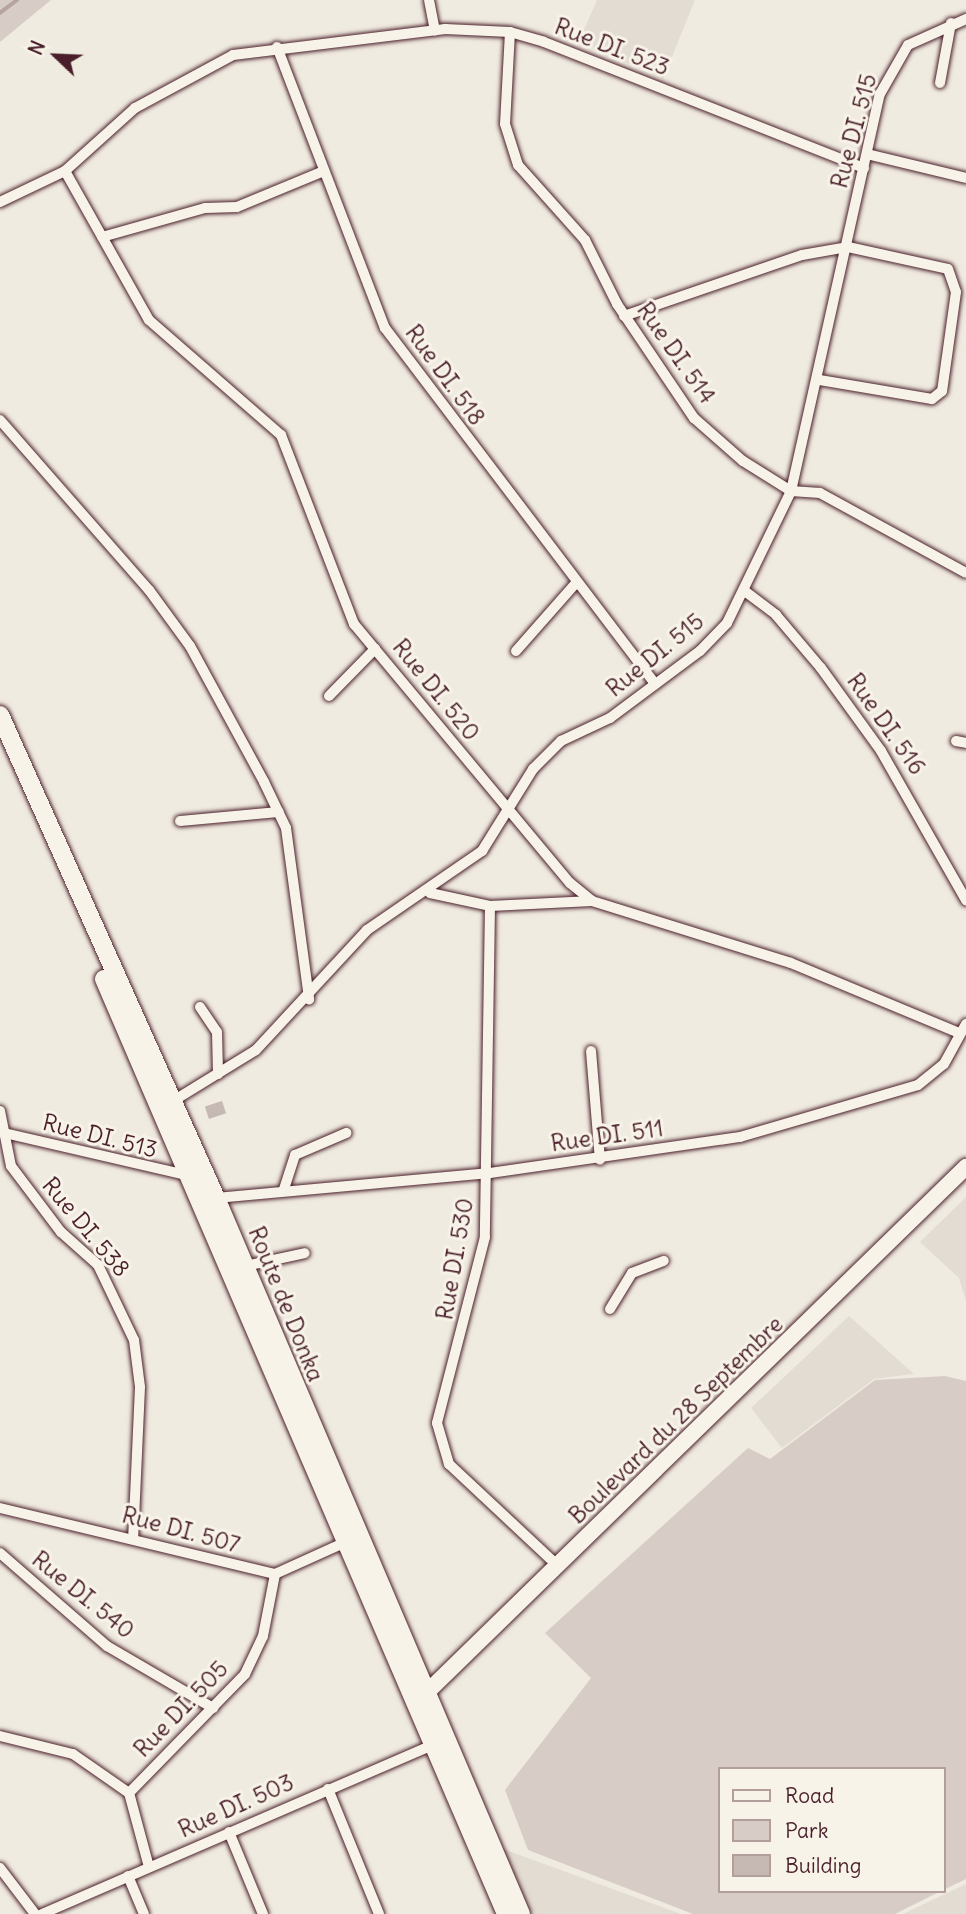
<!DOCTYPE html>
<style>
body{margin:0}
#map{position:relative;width:966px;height:1914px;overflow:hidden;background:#f0ebe0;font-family:Delius,sans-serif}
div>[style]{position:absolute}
.built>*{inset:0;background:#e3dcd2}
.green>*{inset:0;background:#d8cdc6}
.stream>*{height:3.5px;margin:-1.75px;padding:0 1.75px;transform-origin:1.75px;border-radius:1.75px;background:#b7a4a2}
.building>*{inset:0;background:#c6b8b3;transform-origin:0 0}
.roads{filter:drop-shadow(0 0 2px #4a1f2b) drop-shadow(0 0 2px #4a1f2b)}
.minor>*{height:10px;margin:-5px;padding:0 5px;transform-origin:5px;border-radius:5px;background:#f7f3e8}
.secondary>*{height:16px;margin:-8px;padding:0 8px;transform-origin:8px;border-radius:8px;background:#f7f3e8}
.primary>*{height:18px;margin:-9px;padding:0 9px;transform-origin:9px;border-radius:9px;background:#f7f3e8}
span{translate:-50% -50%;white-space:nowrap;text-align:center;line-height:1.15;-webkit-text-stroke:6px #f7f3e8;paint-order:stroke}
.street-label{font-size:23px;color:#4a1f2b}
.legend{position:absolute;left:718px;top:1767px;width:228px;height:126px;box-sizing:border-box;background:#f7f3e8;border:2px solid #b29e9c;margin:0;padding:9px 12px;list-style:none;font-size:21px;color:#4a1f2b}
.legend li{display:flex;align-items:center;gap:14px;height:35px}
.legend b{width:35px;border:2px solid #b29e9c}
.north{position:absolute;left:21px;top:21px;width:70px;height:70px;-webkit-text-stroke:5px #f7f3e8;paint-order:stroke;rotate:293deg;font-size:19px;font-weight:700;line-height:28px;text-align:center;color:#4a1f2b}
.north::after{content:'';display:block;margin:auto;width:24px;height:32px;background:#4a1f2b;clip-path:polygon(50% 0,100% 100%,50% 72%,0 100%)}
</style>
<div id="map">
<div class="built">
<div style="clip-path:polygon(597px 0,695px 0,663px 79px,579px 41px)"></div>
<div style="clip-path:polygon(966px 1197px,966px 1301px,959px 1278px,920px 1242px)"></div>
<div style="clip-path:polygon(849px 1316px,914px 1374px,874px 1379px,782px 1448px,751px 1408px)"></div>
<div style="clip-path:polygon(503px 1849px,681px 1914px,532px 1914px)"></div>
<div style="clip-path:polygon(966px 1884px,966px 1914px,903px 1914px)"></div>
</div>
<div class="green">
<div style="clip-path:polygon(0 0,51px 0,0 42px)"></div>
<div style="clip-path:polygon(945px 1376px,966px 1381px,966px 1879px,943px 1890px,943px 1769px,719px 1769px,719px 1891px,941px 1891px,895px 1914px,693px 1914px,528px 1850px,505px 1790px,591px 1678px,545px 1633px,748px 1448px,770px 1459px,875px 1380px)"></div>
</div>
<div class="stream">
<div style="left:0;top:13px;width:21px;rotate:-37deg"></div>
</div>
<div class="building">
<div style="left:222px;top:1101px;width:13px;height:18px;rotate:72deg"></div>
</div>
<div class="roads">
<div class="minor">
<div style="left:429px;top:0;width:31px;rotate:79deg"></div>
<div style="left:510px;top:32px;width:92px;rotate:93.1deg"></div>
<div style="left:505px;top:124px;width:43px;rotate:72.4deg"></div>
<div style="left:518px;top:165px;width:101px;rotate:48.2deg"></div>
<div style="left:585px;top:240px;width:72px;rotate:63.4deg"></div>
<div style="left:617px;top:304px;width:138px;rotate:56deg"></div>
<div style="left:694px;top:418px;width:65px;rotate:41.3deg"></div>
<div style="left:743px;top:461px;width:57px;rotate:32deg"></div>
<div style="left:791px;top:491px;width:29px;rotate:4deg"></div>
<div style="left:820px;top:493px;width:166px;rotate:28.7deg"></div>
<div style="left:277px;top:47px;width:301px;rotate:69deg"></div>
<div style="left:385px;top:328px;width:447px;rotate:52.8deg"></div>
<div style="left:940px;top:83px;width:61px;rotate:-79.6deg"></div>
<div style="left:867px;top:154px;width:102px;rotate:13.6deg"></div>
<div style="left:65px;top:171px;width:171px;rotate:60.6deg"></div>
<div style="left:149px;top:320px;width:175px;rotate:41.1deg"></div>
<div style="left:281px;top:435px;width:203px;rotate:68.9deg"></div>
<div style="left:354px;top:624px;width:337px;rotate:50.2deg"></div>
<div style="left:570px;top:883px;width:28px;rotate:39deg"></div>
<div style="left:592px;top:901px;width:208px;rotate:17.3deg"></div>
<div style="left:791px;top:963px;width:182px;rotate:22.6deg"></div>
<div style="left:0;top:202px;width:72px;rotate:-25.5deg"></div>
<div style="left:65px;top:171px;width:94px;rotate:-42deg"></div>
<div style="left:135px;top:108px;width:111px;rotate:-28.4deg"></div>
<div style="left:233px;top:55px;width:214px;rotate:-7deg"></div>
<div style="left:445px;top:29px;width:65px;rotate:2.6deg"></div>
<div style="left:510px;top:32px;width:35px;rotate:16deg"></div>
<div style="left:544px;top:42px;width:344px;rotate:21.5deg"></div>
<div style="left:102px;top:237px;width:107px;rotate:-15.7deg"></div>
<div style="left:205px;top:208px;width:32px;rotate:-2deg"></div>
<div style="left:237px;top:207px;width:94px;rotate:-22.5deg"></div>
<div style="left:624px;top:316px;width:188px;rotate:-18.9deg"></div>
<div style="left:802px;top:255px;width:47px;rotate:-9.9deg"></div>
<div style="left:848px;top:247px;width:102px;rotate:12.4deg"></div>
<div style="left:948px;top:269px;width:24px;rotate:71deg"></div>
<div style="left:956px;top:292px;width:100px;rotate:98deg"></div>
<div style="left:942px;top:391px;width:13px;rotate:141deg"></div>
<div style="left:932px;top:399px;width:114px;rotate:-170.4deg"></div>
<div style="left:0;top:420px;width:226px;rotate:48.8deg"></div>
<div style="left:149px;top:590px;width:69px;rotate:53.8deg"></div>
<div style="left:190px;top:646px;width:155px;rotate:61.4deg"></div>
<div style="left:264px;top:782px;width:51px;rotate:64.4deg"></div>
<div style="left:286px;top:828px;width:173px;rotate:82.3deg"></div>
<div style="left:746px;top:592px;width:38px;rotate:37deg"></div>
<div style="left:776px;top:615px;width:70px;rotate:49.7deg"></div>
<div style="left:821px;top:668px;width:102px;rotate:54.1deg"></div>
<div style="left:881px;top:751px;width:172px;rotate:60.3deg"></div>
<div style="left:516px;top:651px;width:89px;rotate:-48.6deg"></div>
<div style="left:329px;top:696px;width:66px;rotate:-45.6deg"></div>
<div style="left:956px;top:741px;width:10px;rotate:11deg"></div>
<div style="left:180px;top:821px;width:99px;rotate:-5.2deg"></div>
<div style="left:430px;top:893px;width:61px;rotate:12.2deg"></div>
<div style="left:490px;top:906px;width:102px;rotate:-2.8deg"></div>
<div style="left:490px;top:906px;width:331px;rotate:90.9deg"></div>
<div style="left:485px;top:1237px;width:192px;rotate:104.5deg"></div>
<div style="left:437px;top:1423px;width:43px;rotate:73.7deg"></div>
<div style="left:449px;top:1464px;width:149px;rotate:43.1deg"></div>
<div style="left:200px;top:1007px;width:30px;rotate:56deg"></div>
<div style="left:217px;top:1032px;width:42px;rotate:88.6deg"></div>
<div style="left:591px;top:1051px;width:109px;rotate:85.3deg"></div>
<div style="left:173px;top:1101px;width:97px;rotate:-31.6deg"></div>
<div style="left:256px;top:1050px;width:163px;rotate:-47.2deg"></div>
<div style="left:367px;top:930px;width:140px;rotate:-34.5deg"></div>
<div style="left:482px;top:851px;width:97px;rotate:-58.1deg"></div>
<div style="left:533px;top:769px;width:40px;rotate:-45deg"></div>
<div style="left:561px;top:741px;width:54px;rotate:-25.1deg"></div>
<div style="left:610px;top:718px;width:112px;rotate:-36.7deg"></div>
<div style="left:700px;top:651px;width:39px;rotate:-46deg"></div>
<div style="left:727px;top:623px;width:147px;rotate:-64.1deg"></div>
<div style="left:791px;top:491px;width:407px;rotate:-77.4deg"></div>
<div style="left:880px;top:94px;width:56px;rotate:-60.3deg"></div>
<div style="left:908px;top:45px;width:64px;rotate:-24.1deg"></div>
<div style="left:0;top:1111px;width:56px;rotate:78.7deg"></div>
<div style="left:11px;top:1166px;width:83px;rotate:52.9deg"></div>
<div style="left:61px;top:1232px;width:50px;rotate:41.7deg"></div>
<div style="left:98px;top:1265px;width:83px;rotate:64.4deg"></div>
<div style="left:134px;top:1340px;width:47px;rotate:82.7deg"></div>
<div style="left:140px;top:1387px;width:152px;rotate:92.6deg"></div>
<div style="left:0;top:1132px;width:195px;rotate:13deg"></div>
<div style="left:284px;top:1189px;width:36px;rotate:-72deg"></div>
<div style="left:295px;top:1155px;width:56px;rotate:-23.3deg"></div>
<div style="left:216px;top:1198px;width:275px;rotate:-5.2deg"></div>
<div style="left:490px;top:1173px;width:253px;rotate:-8.2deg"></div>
<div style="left:740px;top:1137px;width:185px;rotate:-16.3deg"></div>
<div style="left:918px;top:1085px;width:33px;rotate:-39deg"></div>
<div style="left:944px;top:1064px;width:46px;rotate:-61.2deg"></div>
<div style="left:245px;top:1266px;width:61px;rotate:-12.2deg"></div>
<div style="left:610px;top:1309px;width:42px;rotate:-58.6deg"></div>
<div style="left:632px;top:1273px;width:34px;rotate:-21deg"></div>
<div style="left:0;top:1508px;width:283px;rotate:13.5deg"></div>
<div style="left:275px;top:1574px;width:78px;rotate:-24.3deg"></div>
<div style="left:0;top:1553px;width:142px;rotate:41deg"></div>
<div style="left:107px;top:1646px;width:123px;rotate:30.3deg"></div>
<div style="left:0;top:1736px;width:75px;rotate:13.9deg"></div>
<div style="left:73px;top:1754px;width:68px;rotate:34.9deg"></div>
<div style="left:328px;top:1789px;width:135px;rotate:67.8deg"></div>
<div style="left:229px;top:1832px;width:89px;rotate:67.5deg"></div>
<div style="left:149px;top:1867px;width:77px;rotate:-105.1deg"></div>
<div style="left:129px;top:1793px;width:166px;rotate:-45.7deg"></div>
<div style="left:245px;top:1674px;width:42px;rotate:-64.7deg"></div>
<div style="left:263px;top:1636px;width:63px;rotate:-79deg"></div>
<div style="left:0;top:1868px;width:58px;rotate:52.7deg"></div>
<div style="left:128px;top:1876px;width:41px;rotate:67.2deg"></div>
<div style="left:42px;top:1914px;width:431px;rotate:-23.4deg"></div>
</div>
<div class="secondary">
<div style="left:419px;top:1700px;width:764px;rotate:-44.26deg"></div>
</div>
<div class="primary">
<div style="left:0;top:715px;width:529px;rotate:65.91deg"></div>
<div style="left:216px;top:1198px;width:778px;rotate:66.93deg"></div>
<div style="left:104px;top:979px;width:1018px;rotate:66.73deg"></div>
</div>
</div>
<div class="street-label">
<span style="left:612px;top:47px;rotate:21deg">Rue DI. 523</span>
<span style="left:854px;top:131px;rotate:-75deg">Rue DI. 515</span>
<span style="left:676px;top:353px;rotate:55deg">Rue DI. 514</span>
<span style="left:445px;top:375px;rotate:54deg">Rue DI. 518</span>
<span style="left:655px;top:655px;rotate:-39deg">Rue DI. 515</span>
<span style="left:436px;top:690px;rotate:51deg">Rue DI. 520</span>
<span style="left:886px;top:724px;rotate:55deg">Rue DI. 516</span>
<span style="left:100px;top:1136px;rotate:14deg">Rue DI. 513</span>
<span style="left:607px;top:1136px;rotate:-8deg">Rue DI. 511</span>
<span style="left:86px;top:1227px;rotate:50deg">Rue DI. 538</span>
<span style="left:455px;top:1259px;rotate:-80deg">Rue DI. 530</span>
<span style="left:286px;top:1304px;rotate:68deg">Route de Donka</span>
<span style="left:676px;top:1420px;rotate:-44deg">Boulevard du 28 Septembre</span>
<span style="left:181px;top:1530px;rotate:15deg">Rue DI. 507</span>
<span style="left:83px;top:1595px;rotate:39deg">Rue DI. 540</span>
<span style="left:181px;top:1709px;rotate:-46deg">Rue DI. 505</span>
<span style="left:236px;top:1806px;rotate:-24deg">Rue DI. 503</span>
</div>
<ul class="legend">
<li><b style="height:9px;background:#f7f3e8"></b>Road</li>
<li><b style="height:19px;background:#d8cdc6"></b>Park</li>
<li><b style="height:19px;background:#c6b8b3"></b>Building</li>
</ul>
<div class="north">N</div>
</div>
